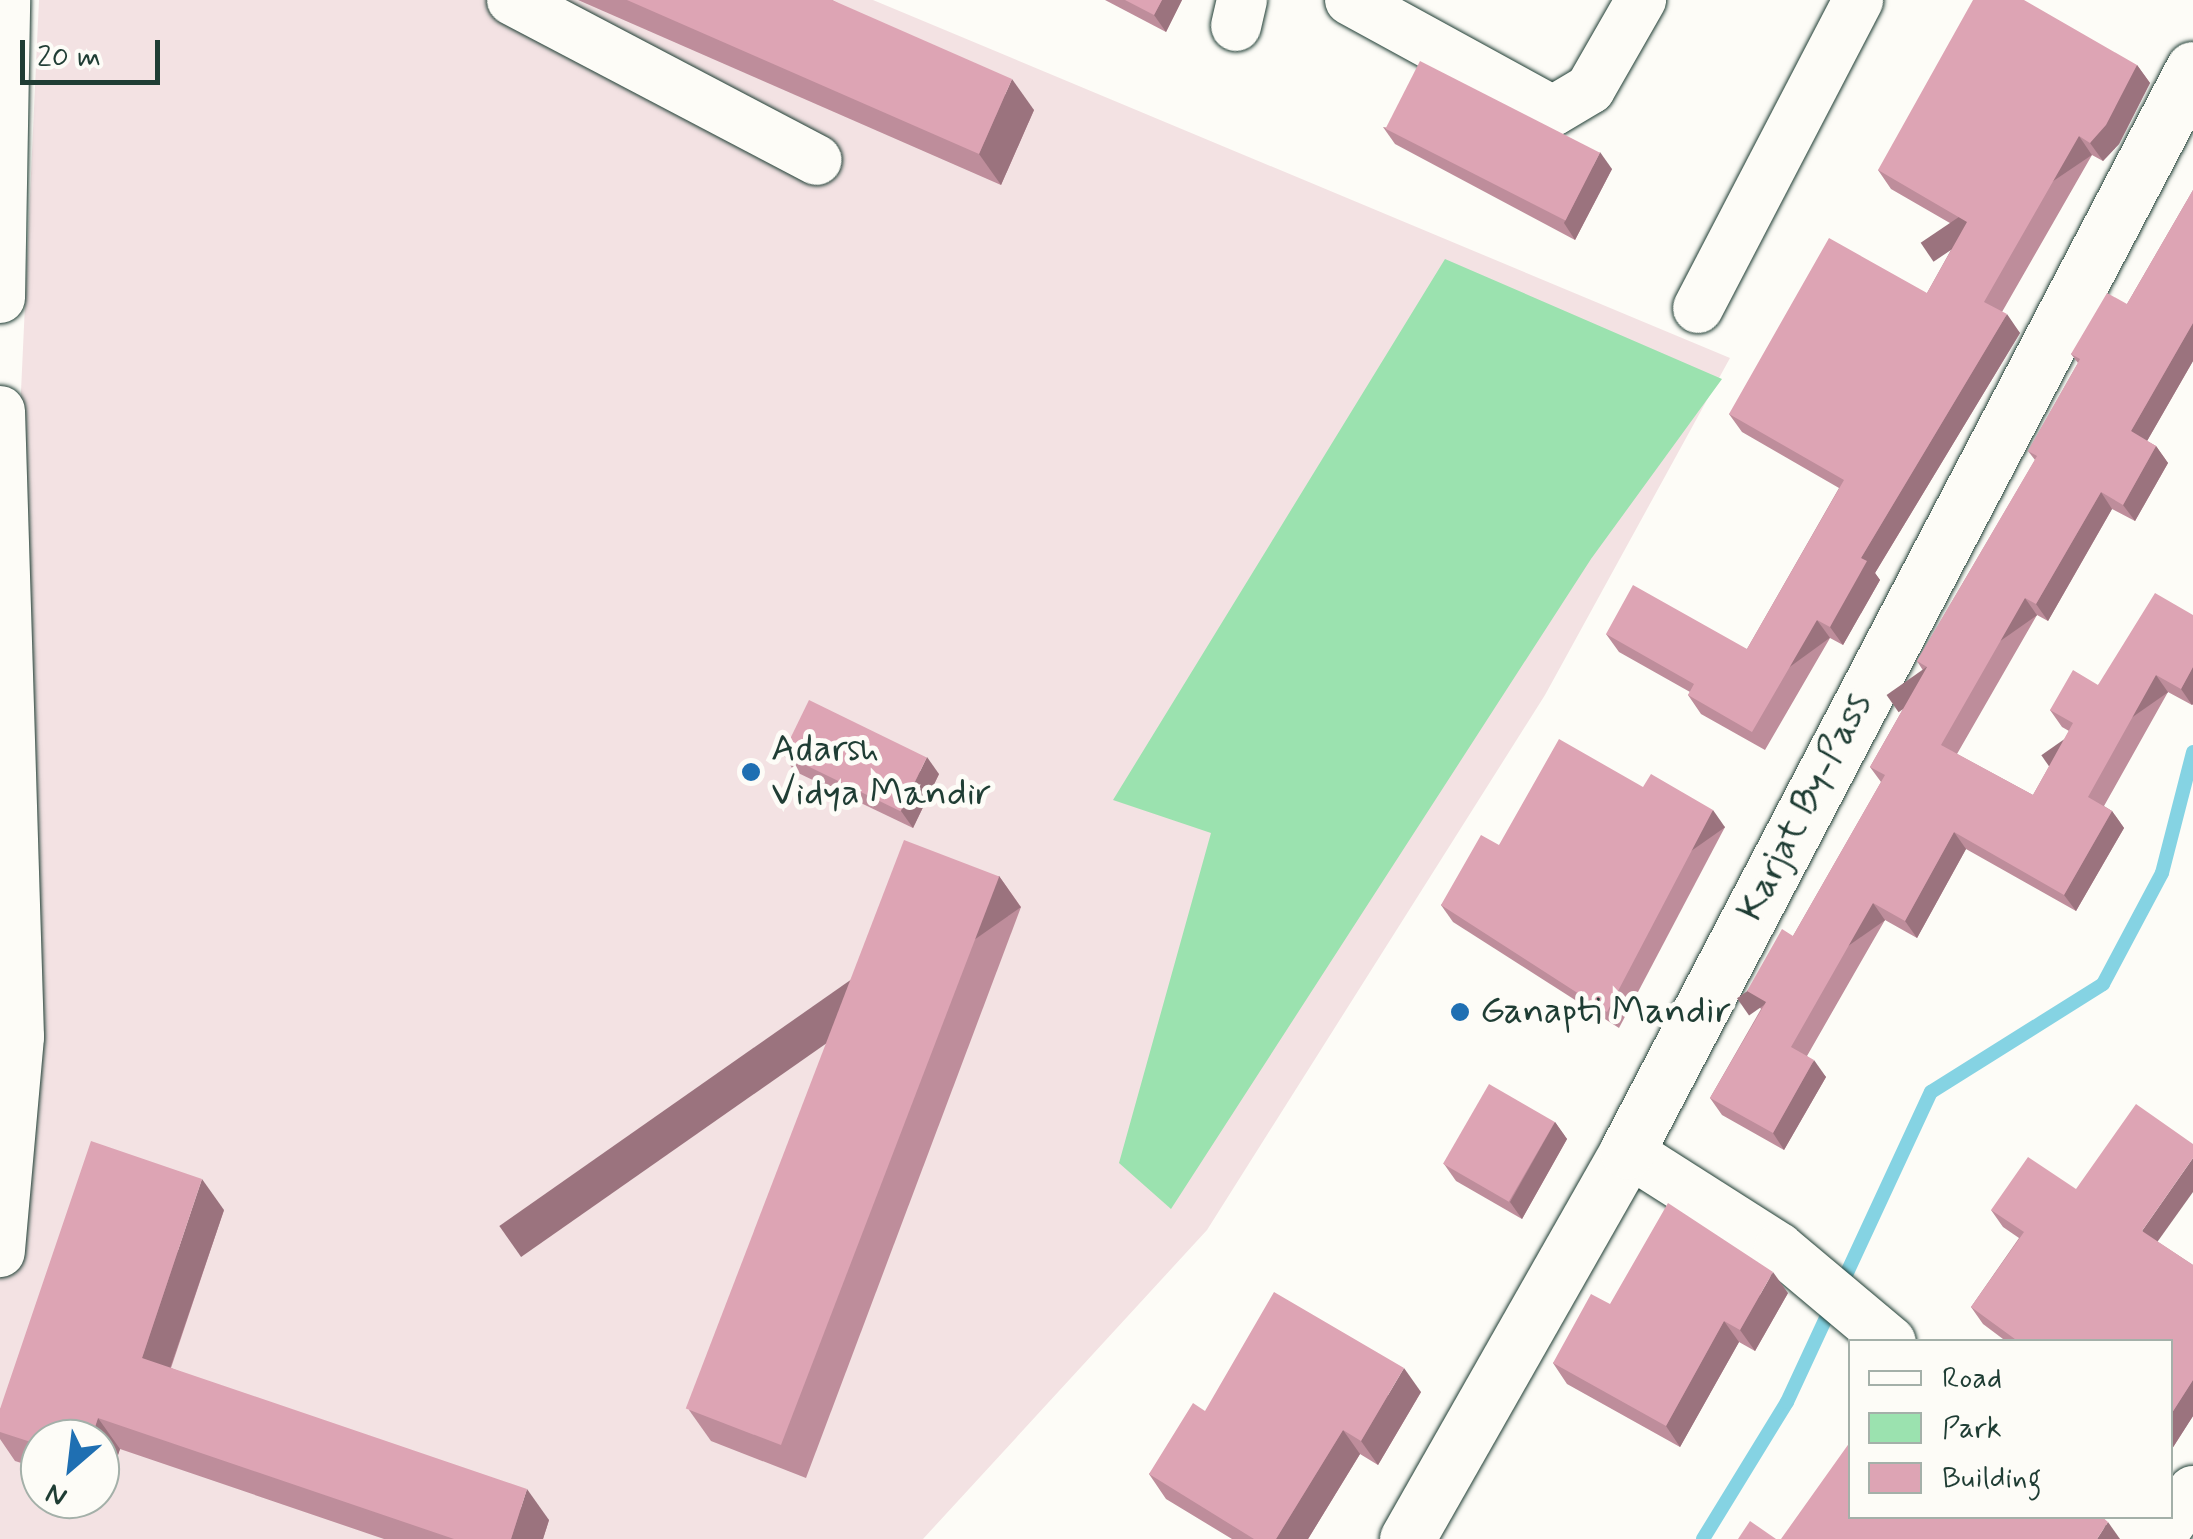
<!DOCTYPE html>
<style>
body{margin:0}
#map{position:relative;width:2193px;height:1539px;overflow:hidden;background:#fdfcf7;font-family:Mynerve,sans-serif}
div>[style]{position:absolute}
.built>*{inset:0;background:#f3e2e3}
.green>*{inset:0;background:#9be2af}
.stream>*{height:14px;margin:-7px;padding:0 7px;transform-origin:7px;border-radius:7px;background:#85d3e3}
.roads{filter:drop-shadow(0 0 2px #1f3d34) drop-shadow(0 0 2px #1f3d34)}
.minor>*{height:50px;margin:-25px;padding:0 25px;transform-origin:25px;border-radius:25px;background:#fdfcf7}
.major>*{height:55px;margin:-27.5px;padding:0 27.5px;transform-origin:27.5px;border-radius:27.5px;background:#fdfcf7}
.wall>*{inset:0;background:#be8d9b}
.shaded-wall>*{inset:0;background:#9b737e;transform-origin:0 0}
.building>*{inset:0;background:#dda4b4;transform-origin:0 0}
.dots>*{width:28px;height:28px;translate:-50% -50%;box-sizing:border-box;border:5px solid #fdfcf7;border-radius:50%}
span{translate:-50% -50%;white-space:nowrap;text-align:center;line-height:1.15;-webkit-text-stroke:10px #fdfcf7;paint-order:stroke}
.poi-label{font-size:38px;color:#1f3d34}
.left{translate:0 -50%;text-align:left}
.street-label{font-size:38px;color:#1f3d34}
.legend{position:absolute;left:1848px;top:1339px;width:325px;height:180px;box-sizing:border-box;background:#fdfcf7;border:2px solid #a4b0a9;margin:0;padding:12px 18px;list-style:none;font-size:30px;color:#1f3d34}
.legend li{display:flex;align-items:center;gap:20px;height:50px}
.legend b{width:50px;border:2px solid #a4b0a9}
.north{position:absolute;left:20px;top:1419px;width:100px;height:100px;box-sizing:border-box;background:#fdfcf7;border:2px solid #a4b0a9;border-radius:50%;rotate:208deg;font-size:28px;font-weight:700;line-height:40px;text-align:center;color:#1f3d34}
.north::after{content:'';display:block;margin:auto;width:35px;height:45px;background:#1f6fb2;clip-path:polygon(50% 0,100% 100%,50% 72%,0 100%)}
.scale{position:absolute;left:20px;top:40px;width:140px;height:45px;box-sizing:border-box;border:5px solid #1f3d34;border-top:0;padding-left:12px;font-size:30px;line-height:35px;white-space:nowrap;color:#1f3d34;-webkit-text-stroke:8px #fdfcf7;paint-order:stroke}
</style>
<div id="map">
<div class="built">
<div style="clip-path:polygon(evenodd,39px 0,873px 0,1730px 358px,1545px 695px,1207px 1230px,923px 1539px,0 1539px,0 848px,39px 0,40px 1439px,100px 1439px,100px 1499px,40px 1499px,40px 1439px)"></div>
</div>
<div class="green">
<div style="clip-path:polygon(1445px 259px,1722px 379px,1591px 559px,1171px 1209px,1119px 1163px,1211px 833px,1113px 800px)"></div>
</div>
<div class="stream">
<div style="left:1703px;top:1539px;width:161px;rotate:-58.5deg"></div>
<div style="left:1787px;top:1402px;width:342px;rotate:-65.1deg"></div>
<div style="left:1931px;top:1092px;width:203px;rotate:-32.1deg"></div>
<div style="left:2103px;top:984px;width:126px;rotate:-62deg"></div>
<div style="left:2162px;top:873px;width:125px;rotate:-75.6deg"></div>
</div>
<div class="roads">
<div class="minor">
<div style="left:512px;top:0;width:344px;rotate:27.7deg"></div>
<div style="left:1350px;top:0;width:231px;rotate:28.7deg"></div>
<div style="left:1553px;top:111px;width:43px;rotate:-30.7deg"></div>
<div style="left:1590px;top:89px;width:103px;rotate:-60.2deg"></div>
<div style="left:1236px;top:26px;width:27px;rotate:-77deg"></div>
<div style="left:0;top:298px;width:298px;rotate:-89deg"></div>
<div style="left:1698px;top:308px;width:347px;rotate:-62.5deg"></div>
<div style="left:0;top:411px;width:626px;rotate:88.26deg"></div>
<div style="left:19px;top:1037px;width:216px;rotate:95.1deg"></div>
<div style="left:1627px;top:1151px;width:180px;rotate:32.5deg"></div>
<div style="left:1779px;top:1248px;width:146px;rotate:40deg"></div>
<div style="left:2129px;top:1516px;width:40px;rotate:14.4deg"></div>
<div style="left:2168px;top:1526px;width:43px;rotate:-54.5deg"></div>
</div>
<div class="major">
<div style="left:1407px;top:1539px;width:446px;rotate:-60.4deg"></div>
<div style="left:1627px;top:1151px;width:1221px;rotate:-62.39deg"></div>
</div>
</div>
<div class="wall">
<div style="clip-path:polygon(578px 0,832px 0,1034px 110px,1001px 185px)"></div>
<div style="clip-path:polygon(1105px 0,1182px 0,1166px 32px)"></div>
<div style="clip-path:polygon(2137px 65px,2150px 83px,2119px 144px,2103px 161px,2092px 155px,2002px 312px,2020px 333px,1875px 573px,1880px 580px,1843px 645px,1830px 638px,1765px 750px,1701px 714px,1688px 695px,1690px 692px,1619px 652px,1606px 634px,1747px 649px,1839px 488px,1742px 432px,1729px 414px,1927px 293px,1962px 230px,1891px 189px,1878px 170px)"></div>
<div style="clip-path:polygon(1383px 127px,1612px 169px,1575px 240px,1395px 144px)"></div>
<div style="clip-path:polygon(2193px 190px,2193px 361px,2147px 441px,2156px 446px,2168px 463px,2135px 521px,2112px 509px,2048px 621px,2037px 615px,1957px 754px,2033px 795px,2069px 731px,2062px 727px,2050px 710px,2098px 685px,2193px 615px,2193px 704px,2192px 705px,2168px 692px,2104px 806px,2112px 811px,2124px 828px,2076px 911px,1966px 849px,1917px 938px,1885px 920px,1807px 1056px,1826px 1077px,1784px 1150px,1722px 1115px,1710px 1098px,1761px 1009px,1747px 991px,1793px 936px,1881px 782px,1870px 767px,1924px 672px,1917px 661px,2035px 460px,2028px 451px,2078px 363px,2071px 354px,2127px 304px)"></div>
<div style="clip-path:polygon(783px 754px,939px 774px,913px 828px,794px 771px)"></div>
<div style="clip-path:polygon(1643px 787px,1725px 827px,1619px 1028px,1453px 922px,1441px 905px,1499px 845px)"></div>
<div style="clip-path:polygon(999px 876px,1021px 907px,806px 1478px,711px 1441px,689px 1410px)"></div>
<div style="clip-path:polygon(1555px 1122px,1567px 1139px,1522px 1219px,1456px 1181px,1444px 1164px)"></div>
<div style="clip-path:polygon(224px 1210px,171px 1368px,549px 1520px,543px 1539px,384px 1539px,120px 1449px,106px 1491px,100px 1489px,100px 1439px,40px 1439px,40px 1469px,15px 1461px,0 1439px,0 1409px)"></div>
<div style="clip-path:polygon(1991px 1210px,2158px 1242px,2193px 1265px,2193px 1416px,2170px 1452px,2170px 1342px,2007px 1342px,1983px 1324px,1971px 1307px,2019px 1238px,2003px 1227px)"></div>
<div style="clip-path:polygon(1788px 1293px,1755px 1351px,1739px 1342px,1680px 1447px,1567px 1384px,1553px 1363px,1610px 1304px)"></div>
<div style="clip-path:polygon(1421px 1392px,1378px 1465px,1360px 1454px,1308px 1539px,1232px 1539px,1166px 1499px,1149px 1474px,1205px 1411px)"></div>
</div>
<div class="shaded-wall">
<div style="clip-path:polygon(1162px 0,1182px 0,1166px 32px,1154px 15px)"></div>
<div style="clip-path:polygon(2137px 65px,2150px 83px,2119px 144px,2103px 161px,2090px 143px)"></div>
<div style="clip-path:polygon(1012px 79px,1034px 110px,1001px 185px,979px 154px)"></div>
<div style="left:2079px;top:136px;width:23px;height:191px;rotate:56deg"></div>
<div style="clip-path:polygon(1600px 152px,1612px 169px,1575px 240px,1564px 223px)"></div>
<div style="clip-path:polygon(2007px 314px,2020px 333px,1875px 573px,1880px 580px,1843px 645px,1830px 627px,1861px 558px)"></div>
<div style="clip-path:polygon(2193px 323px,2193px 361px,2143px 448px,2131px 431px)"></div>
<div style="clip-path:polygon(2156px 446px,2168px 463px,2135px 521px,2123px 505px)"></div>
<div style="clip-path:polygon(2101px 492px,2112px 509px,2048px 621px,2036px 604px)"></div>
<div style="left:2025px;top:598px;width:21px;height:169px;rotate:55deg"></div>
<div style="left:1817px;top:620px;width:22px;height:129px;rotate:54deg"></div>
<div style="clip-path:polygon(2193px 667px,2193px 704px,2192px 705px,2181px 689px)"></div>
<div style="left:2156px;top:675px;width:21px;height:140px;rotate:55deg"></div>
<div style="clip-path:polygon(927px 757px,939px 774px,913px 828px,901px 811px)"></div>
<div style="left:1713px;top:810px;width:21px;height:228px;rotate:55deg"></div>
<div style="clip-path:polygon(2112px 811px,2124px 828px,2076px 911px,2064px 895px)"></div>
<div style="clip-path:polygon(1954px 832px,1966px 849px,1917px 938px,1905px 921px)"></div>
<div style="left:999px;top:876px;width:38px;height:610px;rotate:55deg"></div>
<div style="left:1873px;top:903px;width:21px;height:166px;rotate:55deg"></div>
<div style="clip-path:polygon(1814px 1060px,1826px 1077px,1784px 1150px,1773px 1133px)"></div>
<div style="clip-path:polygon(1555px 1122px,1567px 1139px,1522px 1219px,1510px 1202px)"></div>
<div style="clip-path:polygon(2193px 1158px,2193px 1192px,2153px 1248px,2142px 1231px)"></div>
<div style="clip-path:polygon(202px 1179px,224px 1210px,163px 1389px,142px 1358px)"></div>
<div style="clip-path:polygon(1773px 1272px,1788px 1293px,1755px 1351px,1740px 1330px)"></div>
<div style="clip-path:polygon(1724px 1321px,1739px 1342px,1680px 1447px,1666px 1426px)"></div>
<div style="clip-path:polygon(1404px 1368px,1421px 1392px,1378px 1465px,1361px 1441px)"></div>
<div style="clip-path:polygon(2193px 1380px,2193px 1416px,2170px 1452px,2170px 1416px)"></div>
<div style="clip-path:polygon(98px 1418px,120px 1449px,106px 1491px,100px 1483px,100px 1439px,91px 1439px)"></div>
<div style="clip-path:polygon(1343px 1430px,1360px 1454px,1308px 1539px,1276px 1539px)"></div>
<div style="clip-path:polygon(527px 1489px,549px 1520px,543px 1539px,511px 1539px)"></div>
<div style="clip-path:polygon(2108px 1522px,2120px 1539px,2097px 1539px)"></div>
</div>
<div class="building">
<div style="clip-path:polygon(627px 0,832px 0,1012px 79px,979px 154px)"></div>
<div style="clip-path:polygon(1125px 0,1162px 0,1154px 15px)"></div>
<div style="clip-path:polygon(1973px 0,2024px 0,2137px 65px,2106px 125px,2090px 143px,2079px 136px,1984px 302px,2007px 314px,1861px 558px,1867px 561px,1830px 627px,1817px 620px,1752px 732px,1688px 695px,1694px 684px,1606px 634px,1633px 585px,1747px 649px,1844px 480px,1729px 414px,1829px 238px,1927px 293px,1967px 222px,1878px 170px)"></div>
<div style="left:1420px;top:61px;width:202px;height:76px;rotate:27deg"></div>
<div style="clip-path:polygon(2193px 190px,2193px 323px,2131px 431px,2156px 446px,2123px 505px,2101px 492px,2036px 604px,2025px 598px,1941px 745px,2033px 795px,2073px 723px,2050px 710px,2073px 670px,2098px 685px,2155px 593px,2193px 615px,2193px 667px,2181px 689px,2156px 675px,2088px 797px,2112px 811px,2064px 895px,1954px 832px,1905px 921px,1873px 903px,1791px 1047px,1814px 1060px,1773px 1133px,1710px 1098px,1766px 1002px,1747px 991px,1782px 929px,1793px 936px,1885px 775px,1870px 767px,1927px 667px,1917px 661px,2037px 456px,2028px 451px,2080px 359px,2071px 354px,2107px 293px,2127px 304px)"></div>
<div style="left:809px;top:700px;width:131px;height:60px;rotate:26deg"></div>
<div style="clip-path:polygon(1559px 739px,1643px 787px,1651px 774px,1713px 810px,1607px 1012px,1441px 905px,1481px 835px,1499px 845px)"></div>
<div style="left:904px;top:840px;width:102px;height:609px;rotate:21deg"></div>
<div style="left:1489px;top:1084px;width:76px;height:92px;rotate:30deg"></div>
<div style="clip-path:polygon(2136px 1104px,2193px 1144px,2193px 1158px,2142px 1231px,2193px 1265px,2193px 1380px,2170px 1416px,2170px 1342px,2019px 1342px,1971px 1307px,2024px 1232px,1991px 1210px,2028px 1157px,2076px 1189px)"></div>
<div style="clip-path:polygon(91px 1141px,202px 1179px,142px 1358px,527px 1489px,511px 1539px,454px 1539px,98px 1418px,91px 1439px,40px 1439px,40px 1445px,0 1432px,0 1409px)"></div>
<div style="clip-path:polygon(1668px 1203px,1773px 1272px,1740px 1330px,1724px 1321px,1666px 1426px,1553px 1363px,1591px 1294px,1610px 1304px)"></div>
<div style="clip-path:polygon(1274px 1292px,1404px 1368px,1361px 1441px,1343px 1430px,1276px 1539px,1254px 1539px,1149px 1474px,1193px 1403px,1205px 1411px)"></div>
<div style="clip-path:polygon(1850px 1442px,1850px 1516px,2101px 1516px,2108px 1522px,2097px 1539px,1781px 1539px)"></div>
<div style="clip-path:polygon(1750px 1521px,1776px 1539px,1738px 1539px)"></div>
</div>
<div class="dots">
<div style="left:751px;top:772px;background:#1f6fb2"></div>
<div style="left:1460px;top:1012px;background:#1f6fb2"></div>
</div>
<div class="poi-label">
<span class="left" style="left:771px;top:772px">Adarsh<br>Vidya Mandir</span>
<span class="left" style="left:1480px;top:1012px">Ganapti Mandir</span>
</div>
<div class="street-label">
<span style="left:1805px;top:807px;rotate:-63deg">Karjat By-Pass</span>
</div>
<ul class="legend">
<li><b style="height:12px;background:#fdfcf7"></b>Road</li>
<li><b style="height:28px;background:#9be2af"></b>Park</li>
<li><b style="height:28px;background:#dda4b4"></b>Building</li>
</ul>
<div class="north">N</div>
<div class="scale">20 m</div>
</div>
